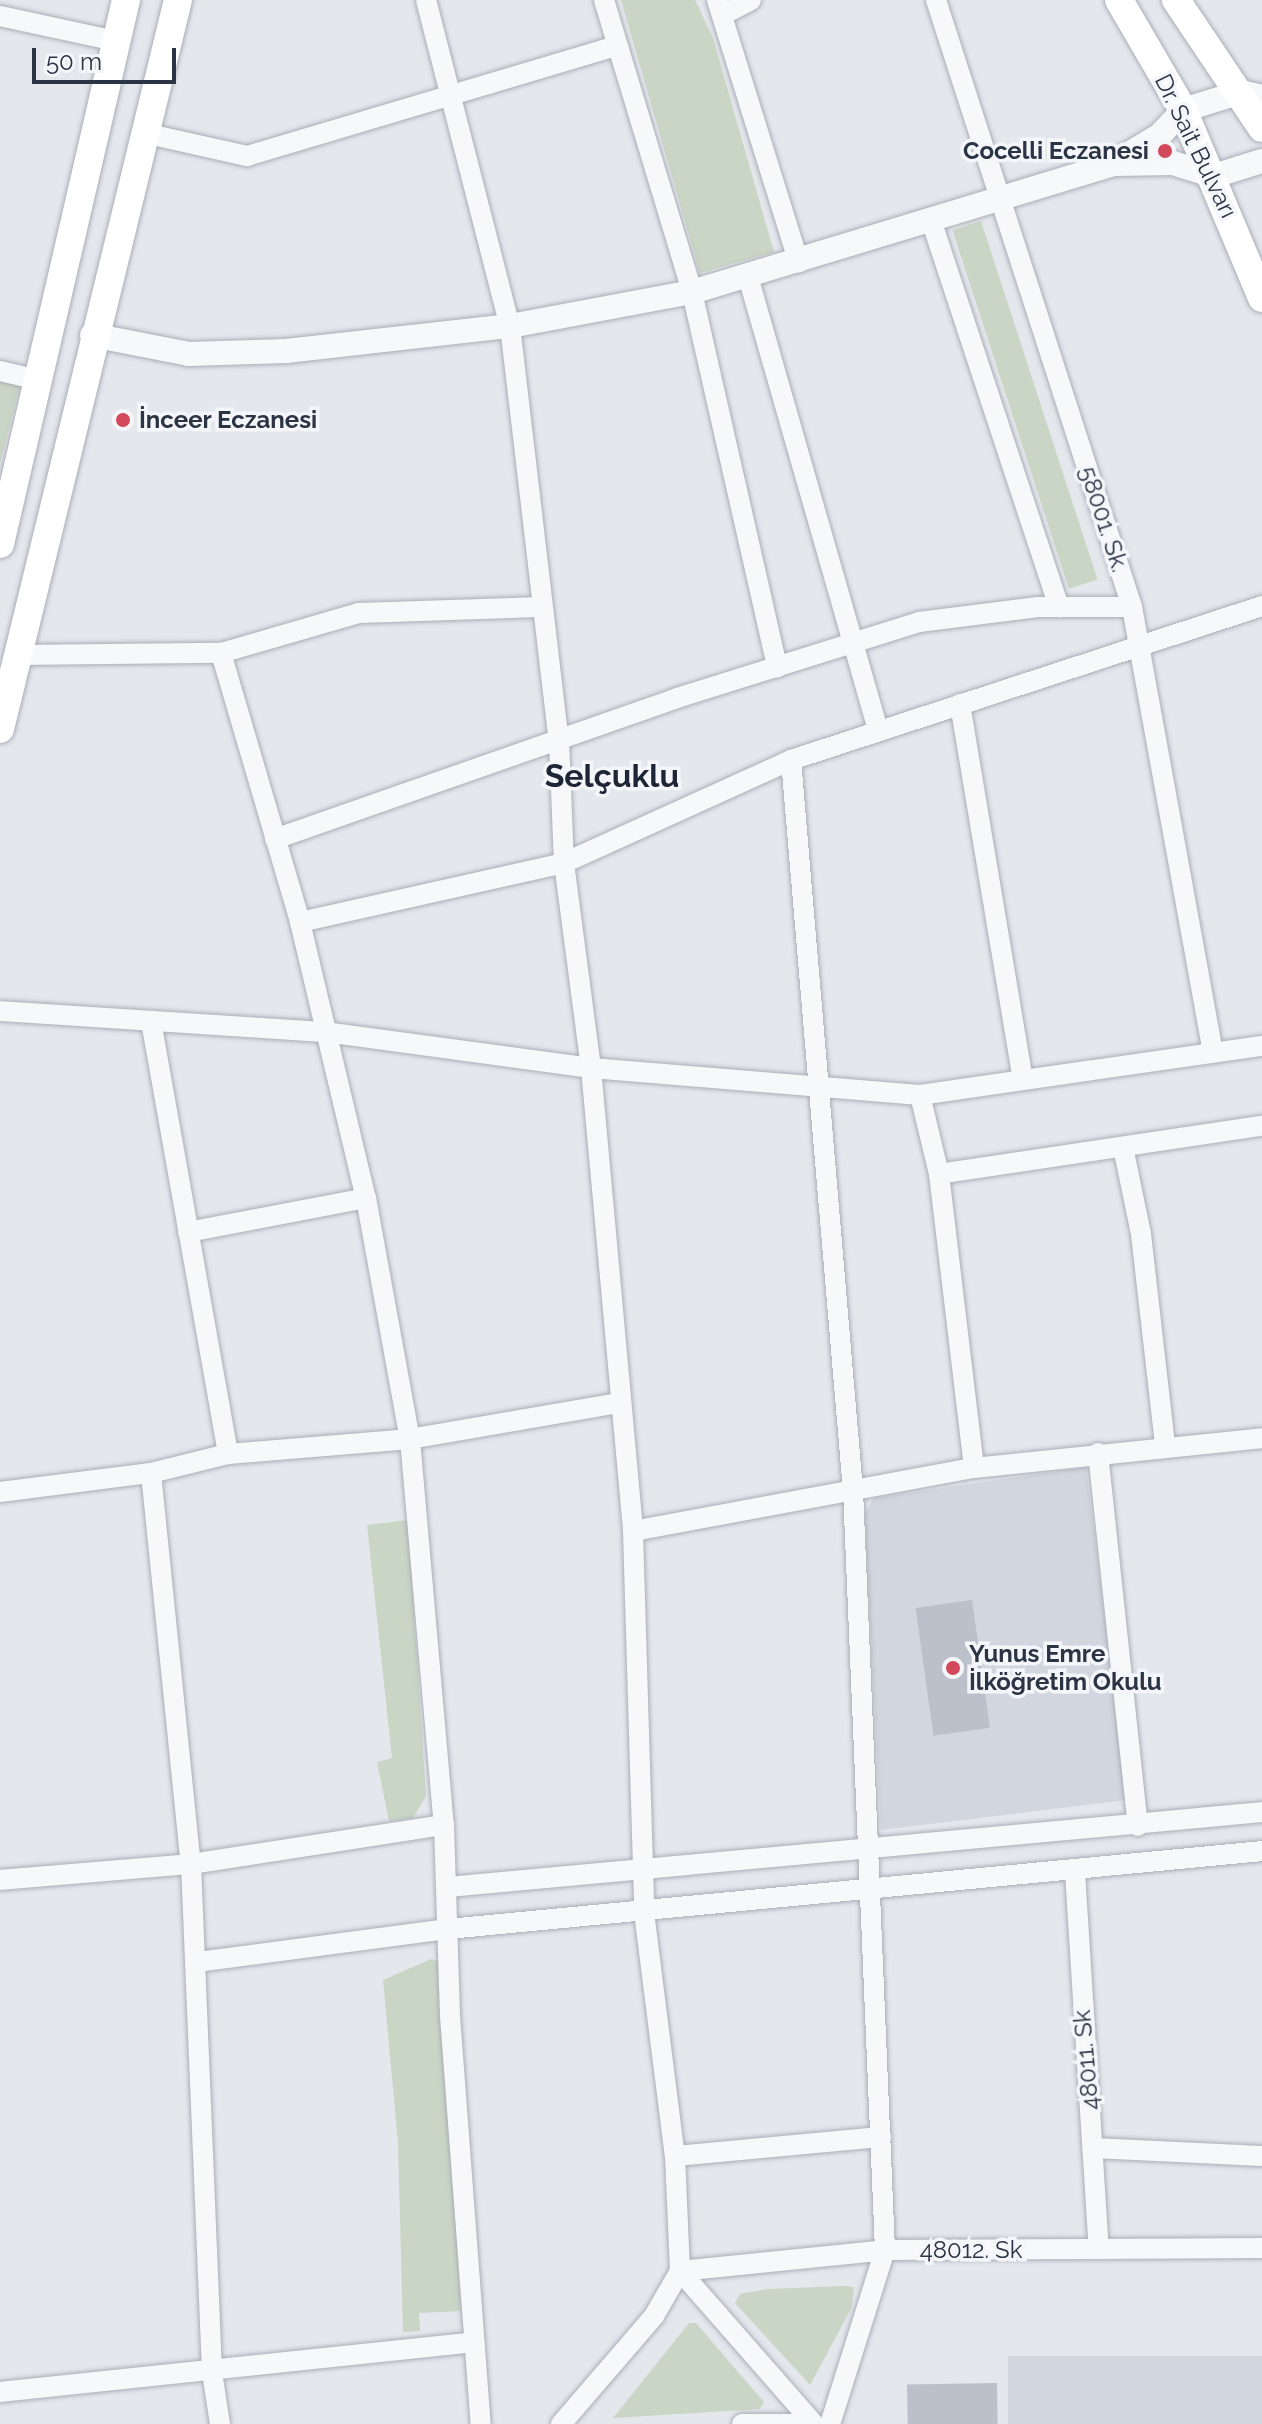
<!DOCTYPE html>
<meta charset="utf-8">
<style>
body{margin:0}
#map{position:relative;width:1262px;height:2424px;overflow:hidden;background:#e4e7ec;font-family:Raleway,sans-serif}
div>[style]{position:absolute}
.built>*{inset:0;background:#d2d6de;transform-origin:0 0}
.green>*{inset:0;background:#c9d6c5;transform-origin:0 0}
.building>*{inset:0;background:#bbc0ca;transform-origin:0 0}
.roads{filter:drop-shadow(0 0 2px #a9aeb7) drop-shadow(0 0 2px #a9aeb7)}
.minor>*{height:20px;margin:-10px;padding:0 10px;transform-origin:10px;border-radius:10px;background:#f7f8fa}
.tertiary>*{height:24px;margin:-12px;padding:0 12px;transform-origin:12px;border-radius:12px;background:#f7f8fa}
.secondary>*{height:28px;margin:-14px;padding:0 14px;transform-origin:14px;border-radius:14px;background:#fff}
.dots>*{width:22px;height:22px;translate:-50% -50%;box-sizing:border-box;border:4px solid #f4f6f9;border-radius:50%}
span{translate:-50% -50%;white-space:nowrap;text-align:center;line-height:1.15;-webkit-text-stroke:7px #f4f6f9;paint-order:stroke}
.street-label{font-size:24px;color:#2b3445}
.poi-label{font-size:24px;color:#2b3445;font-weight:700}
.right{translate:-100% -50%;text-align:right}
.left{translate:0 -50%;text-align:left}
.district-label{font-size:32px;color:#1d2536;font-weight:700}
.scale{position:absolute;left:32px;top:48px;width:144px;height:36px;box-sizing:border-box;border:4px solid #2b3445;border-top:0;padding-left:10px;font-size:24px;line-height:28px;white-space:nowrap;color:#2b3445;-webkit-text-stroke:6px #f4f6f9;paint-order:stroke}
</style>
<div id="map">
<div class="built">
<div style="clip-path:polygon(1086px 1467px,1127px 1800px,881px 1830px,865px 1514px,873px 1498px)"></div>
<div style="left:1262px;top:2356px;width:68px;height:254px;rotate:90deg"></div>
</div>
<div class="green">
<div style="clip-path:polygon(621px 0,695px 0,713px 38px,774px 252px,700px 273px)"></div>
<div style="left:981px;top:221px;width:377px;height:30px;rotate:72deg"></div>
<div style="clip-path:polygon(0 381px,20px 385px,0 464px)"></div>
<div style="clip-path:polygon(408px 1520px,426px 1796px,413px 1818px,389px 1821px,377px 1762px,392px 1758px,367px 1525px)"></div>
<div style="clip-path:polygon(431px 1959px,442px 1962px,461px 2311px,419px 2313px,420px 2331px,403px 2332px,398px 2143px,383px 1980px)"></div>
<div style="clip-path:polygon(843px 2286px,854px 2287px,852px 2307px,810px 2385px,735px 2303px,740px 2294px,768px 2289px)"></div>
<div style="clip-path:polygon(689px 2323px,696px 2323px,764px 2402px,760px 2409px,613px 2418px)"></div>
</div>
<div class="building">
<div style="left:972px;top:1600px;width:129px;height:57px;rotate:82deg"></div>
<div style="left:997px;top:2383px;width:41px;height:90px;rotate:89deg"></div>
</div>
<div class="roads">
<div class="minor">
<div style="left:426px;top:0;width:337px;rotate:75.6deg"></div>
<div style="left:510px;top:326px;width:417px;rotate:83.3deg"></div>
<div style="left:559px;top:740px;width:123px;rotate:87.7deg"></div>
<div style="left:564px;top:863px;width:207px;rotate:82.5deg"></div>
<div style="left:591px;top:1068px;width:465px;rotate:84.8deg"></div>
<div style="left:633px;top:1531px;width:381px;rotate:88.3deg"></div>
<div style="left:644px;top:1912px;width:246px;rotate:82.8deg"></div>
<div style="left:675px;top:2156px;width:115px;rotate:87.5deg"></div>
<div style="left:680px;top:2271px;width:52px;rotate:120deg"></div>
<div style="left:654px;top:2316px;width:143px;rotate:130.7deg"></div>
<div style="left:604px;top:0;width:305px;rotate:73.2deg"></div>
<div style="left:692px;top:292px;width:385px;rotate:77.2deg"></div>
<div style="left:717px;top:0;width:275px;rotate:72.7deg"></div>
<div style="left:936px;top:0;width:638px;rotate:72.1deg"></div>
<div style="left:1132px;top:607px;width:453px;rotate:79.7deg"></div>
<div style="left:724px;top:14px;width:30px;rotate:-27deg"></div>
<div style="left:0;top:16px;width:119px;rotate:12.2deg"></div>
<div style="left:144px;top:133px;width:106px;rotate:12.6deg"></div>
<div style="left:247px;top:156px;width:386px;rotate:-16.6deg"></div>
<div style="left:931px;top:220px;width:408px;rotate:71.7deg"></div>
<div style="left:749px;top:280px;width:467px;rotate:74deg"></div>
<div style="left:0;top:371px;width:40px;rotate:13deg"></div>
<div style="left:221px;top:653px;width:144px;rotate:-16.2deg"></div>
<div style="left:359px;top:613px;width:183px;rotate:-1.9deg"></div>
<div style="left:18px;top:655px;width:203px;rotate:-0.6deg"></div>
<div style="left:221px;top:653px;width:280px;rotate:73.6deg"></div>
<div style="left:300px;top:922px;width:284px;rotate:76.6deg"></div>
<div style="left:366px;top:1198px;width:245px;rotate:79.7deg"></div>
<div style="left:410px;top:1439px;width:387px;rotate:85deg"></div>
<div style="left:444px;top:1825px;width:191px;rotate:88.2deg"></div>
<div style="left:450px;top:2016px;width:409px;rotate:85.7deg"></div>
<div style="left:960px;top:704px;width:381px;rotate:80.5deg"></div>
<div style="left:791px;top:760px;width:733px;rotate:85.15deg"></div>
<div style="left:853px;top:1490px;width:761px;rotate:87.59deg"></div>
<div style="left:885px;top:2250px;width:182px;rotate:107.5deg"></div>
<div style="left:275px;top:839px;width:426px;rotate:-19.3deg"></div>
<div style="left:677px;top:698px;width:254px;rotate:-17.4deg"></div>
<div style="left:919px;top:622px;width:120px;rotate:-7.2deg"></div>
<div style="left:1038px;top:607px;width:94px"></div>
<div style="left:300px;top:922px;width:271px;rotate:-12.6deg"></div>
<div style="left:564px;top:863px;width:249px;rotate:-24.4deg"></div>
<div style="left:791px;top:760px;width:496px;rotate:-18.1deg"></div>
<div style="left:0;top:1011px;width:326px;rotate:3.7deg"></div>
<div style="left:325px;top:1032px;width:268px;rotate:7.7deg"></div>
<div style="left:591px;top:1068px;width:330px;rotate:4.7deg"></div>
<div style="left:920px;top:1095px;width:345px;rotate:-8.2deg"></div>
<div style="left:151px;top:1021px;width:440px;rotate:79.9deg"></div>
<div style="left:920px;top:1095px;width:81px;rotate:76.5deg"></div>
<div style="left:939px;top:1174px;width:296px;rotate:83.2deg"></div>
<div style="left:1123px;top:1147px;width:89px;rotate:78.3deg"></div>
<div style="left:1141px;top:1234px;width:212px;rotate:83.5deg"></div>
<div style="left:939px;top:1174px;width:327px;rotate:-8.5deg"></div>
<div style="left:188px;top:1232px;width:181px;rotate:-10.8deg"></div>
<div style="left:1098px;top:1453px;width:375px;rotate:83.9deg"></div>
<div style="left:151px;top:1473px;width:393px;rotate:84.2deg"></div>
<div style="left:191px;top:1864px;width:508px;rotate:87.63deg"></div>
<div style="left:212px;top:2372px;width:53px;rotate:81.3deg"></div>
<div style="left:0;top:1492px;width:152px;rotate:-7.2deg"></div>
<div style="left:151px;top:1473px;width:79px;rotate:-13.9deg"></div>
<div style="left:228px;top:1454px;width:183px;rotate:-4.7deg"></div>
<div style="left:410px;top:1439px;width:211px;rotate:-9.8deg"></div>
<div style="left:633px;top:1531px;width:347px;rotate:-10.5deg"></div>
<div style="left:974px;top:1468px;width:290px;rotate:-5.9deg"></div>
<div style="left:1075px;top:1872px;width:378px;rotate:86.4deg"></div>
<div style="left:0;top:1880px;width:192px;rotate:-4.8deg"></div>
<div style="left:191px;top:1864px;width:256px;rotate:-8.8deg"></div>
<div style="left:448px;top:1887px;width:817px;rotate:-5.26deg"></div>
<div style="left:197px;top:1962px;width:253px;rotate:-7.5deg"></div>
<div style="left:448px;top:1929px;width:818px;rotate:-5.47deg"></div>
<div style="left:1093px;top:2148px;width:169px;rotate:2.7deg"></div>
<div style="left:675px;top:2156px;width:207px;rotate:-5.3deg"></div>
<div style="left:680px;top:2271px;width:206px;rotate:-5.8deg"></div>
<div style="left:885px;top:2250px;width:377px;rotate:-0.3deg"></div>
<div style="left:680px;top:2271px;width:203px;rotate:48.8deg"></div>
<div style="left:0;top:2392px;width:477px;rotate:-6deg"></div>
<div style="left:742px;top:2424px;width:70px"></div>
</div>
<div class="tertiary">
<div style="left:1114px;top:164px;width:59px;rotate:-1deg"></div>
<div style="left:1173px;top:163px;width:43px;rotate:17.6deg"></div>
<div style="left:1214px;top:176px;width:50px;rotate:-17.4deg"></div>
<div style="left:92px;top:335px;width:99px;rotate:11.1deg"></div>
<div style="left:189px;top:354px;width:97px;rotate:-1.8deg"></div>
<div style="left:286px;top:351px;width:225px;rotate:-6.4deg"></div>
<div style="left:510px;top:326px;width:185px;rotate:-10.6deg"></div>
<div style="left:692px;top:292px;width:439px;rotate:-16.9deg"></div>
<div style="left:1112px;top:164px;width:56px;rotate:-31.1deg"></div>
<div style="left:1160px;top:135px;width:34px;rotate:-47deg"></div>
<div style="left:1183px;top:110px;width:61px;rotate:-17.2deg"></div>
<div style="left:1241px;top:92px;width:22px;rotate:13deg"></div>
</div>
<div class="secondary">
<div style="left:1119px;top:0;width:127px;rotate:59.8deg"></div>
<div style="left:1183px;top:110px;width:204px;rotate:67.2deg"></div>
<div style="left:1176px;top:0;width:154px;rotate:56.1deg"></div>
<div style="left:0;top:544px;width:558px;rotate:-76.96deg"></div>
<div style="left:0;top:729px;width:750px;rotate:-76.28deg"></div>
</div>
</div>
<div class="dots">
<div style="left:1165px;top:151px;background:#d1495b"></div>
<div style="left:123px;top:420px;background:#d1495b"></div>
<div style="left:953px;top:1668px;background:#d1495b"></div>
</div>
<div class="street-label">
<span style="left:1196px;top:146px;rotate:64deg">Dr. Sait Bulvarı</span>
<span style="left:1104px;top:519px;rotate:72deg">58001. Sk.</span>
<span style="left:1086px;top:2060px;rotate:-95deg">48011. Sk</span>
<span style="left:971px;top:2250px">48012. Sk</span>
</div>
<div class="poi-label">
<span class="right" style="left:1149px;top:151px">Cocelli Eczanesi</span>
<span class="left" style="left:139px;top:420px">İnceer Eczanesi</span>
<span class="left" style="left:969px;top:1668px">Yunus Emre<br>İlköğretim Okulu</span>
</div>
<div class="district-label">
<span style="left:612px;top:776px">Selçuklu</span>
</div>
<div class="scale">50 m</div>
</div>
